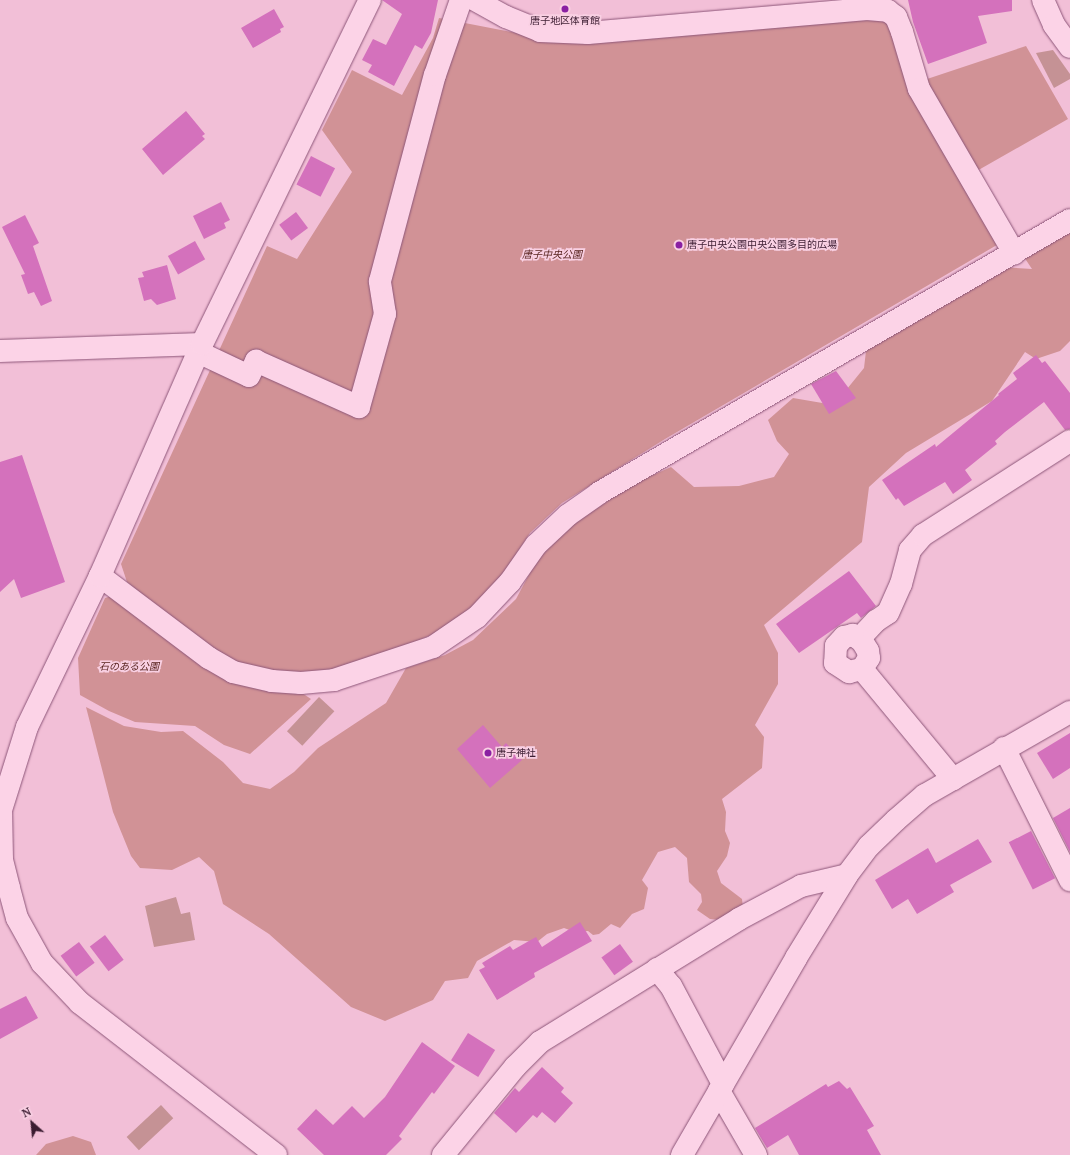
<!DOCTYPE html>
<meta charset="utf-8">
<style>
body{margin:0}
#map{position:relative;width:1070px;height:1155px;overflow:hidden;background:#f2bfd7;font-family:"PT Serif","Noto Sans JP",serif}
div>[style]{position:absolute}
.green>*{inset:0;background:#d19296}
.cemetery>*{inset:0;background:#c59295;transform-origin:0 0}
.building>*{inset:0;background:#d471bc;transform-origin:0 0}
.roads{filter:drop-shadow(0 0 1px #8d5679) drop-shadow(0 0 1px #8d5679)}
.minor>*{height:22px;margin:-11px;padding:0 11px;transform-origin:11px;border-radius:11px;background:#fcd3e7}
.dots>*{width:11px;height:11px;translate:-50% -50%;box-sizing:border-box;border:2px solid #f9d0e3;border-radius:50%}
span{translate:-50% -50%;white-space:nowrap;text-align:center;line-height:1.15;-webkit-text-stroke:3.5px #f9d0e3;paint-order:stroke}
.poi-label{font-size:10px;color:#3b1c31}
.left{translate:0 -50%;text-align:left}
.park-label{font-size:10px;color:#592420;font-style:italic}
.north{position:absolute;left:12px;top:1103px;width:40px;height:40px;-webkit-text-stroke:3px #f9d0e3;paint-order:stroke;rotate:333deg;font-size:11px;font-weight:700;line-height:16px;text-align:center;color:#3b1c31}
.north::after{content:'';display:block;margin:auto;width:14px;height:18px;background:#3b1c31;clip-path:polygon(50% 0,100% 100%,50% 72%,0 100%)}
</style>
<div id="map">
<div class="green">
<div style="clip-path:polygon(886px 16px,912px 84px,1026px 46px,1068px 119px,975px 172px,1014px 235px,665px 439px,562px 503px,530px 533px,503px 574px,475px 607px,441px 631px,359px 665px,306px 676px,263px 672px,232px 662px,191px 636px,127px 582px,121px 564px,267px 246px,297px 259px,352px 172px,322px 130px,352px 70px,402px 95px,433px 38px,439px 18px,527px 35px)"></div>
<div style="clip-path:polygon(1070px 231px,1070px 341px,1060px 351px,1036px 359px,1025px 352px,992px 401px,906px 453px,869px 487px,862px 542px,764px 625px,778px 653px,778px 684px,755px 725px,764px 737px,762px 768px,722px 799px,726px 812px,725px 831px,730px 843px,727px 856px,717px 871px,721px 883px,742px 899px,743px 908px,721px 920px,710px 919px,697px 910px,702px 902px,701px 894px,689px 882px,687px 858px,675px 847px,658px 852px,642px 880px,648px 888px,644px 909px,632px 914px,620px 928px,611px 924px,599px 934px,593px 935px,588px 931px,575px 932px,564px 928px,547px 934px,537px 942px,514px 940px,477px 961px,468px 978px,445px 981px,433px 1000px,385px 1021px,351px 1007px,269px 934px,223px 904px,214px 871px,199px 857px,172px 870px,140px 868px,131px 856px,113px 812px,86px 707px,124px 726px,161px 732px,183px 731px,223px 762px,243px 783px,270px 789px,294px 772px,318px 748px,386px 703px,406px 668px,445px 655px,473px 640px,516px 599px,550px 535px,617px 491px,671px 467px,694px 487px,739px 486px,774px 477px,789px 454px,777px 441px,768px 420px,793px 398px,834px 405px,864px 368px,866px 351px,1001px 267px,1032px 269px,1024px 257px)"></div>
<div style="clip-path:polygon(115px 595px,176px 643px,302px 693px,311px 699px,250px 754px,224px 745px,195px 726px,135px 722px,109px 711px,80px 695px,78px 658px,105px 598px)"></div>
<div style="clip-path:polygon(73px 1136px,91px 1142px,96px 1155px,36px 1155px,46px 1144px)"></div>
</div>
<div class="cemetery">
<div style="clip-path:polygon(1053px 50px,1070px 74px,1070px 79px,1054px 88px,1036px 53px)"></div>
<div style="left:319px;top:697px;width:21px;height:47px;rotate:43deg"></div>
<div style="clip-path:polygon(176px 897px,181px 914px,190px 912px,195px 940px,154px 947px,145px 906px)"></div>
<div style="left:161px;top:1105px;width:18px;height:47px;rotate:47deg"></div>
</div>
<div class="building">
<div style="clip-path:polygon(382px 0,438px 0,431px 33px,422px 49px,415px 45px,394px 86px,368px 72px,372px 65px,362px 60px,373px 39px,386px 45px,402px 14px)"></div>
<div style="clip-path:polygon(908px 0,1012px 0,1012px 11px,978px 16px,987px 43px,928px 64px,913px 22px)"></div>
<div style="clip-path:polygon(274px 9px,284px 27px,280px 29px,281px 32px,253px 48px,241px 28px)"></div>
<div style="clip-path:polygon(186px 111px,205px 134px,202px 136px,205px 139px,163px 175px,142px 149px)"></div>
<div style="left:311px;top:156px;width:27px;height:32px;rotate:27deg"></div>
<div style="clip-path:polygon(221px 202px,230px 220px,224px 223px,226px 228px,204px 239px,193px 216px)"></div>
<div style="left:296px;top:212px;width:20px;height:21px;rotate:53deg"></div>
<div style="clip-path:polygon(25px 215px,39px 243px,33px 246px,52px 301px,41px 306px,34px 292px,28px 294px,21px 275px,25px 274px,2px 227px)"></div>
<div style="left:195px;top:241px;width:21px;height:31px;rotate:61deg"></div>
<div style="clip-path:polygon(167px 265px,176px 299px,157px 305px,151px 299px,144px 301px,138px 278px,144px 277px,142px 272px)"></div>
<div style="clip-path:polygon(1036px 355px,1042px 363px,1045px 361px,1070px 393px,1070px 429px,1065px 430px,1044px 402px,1005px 432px,995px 441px,997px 444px,965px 470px,972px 480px,953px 494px,945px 482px,904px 506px,898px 498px,896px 500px,882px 480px,935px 444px,936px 447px,999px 395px,998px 394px,1017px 379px,1013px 373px)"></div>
<div style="clip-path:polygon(836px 371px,856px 398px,829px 414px,811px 384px)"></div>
<div style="clip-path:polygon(22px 455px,65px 582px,21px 598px,14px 579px,0 592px,0 462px)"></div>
<div style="clip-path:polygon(849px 571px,876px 606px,861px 618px,857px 613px,799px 653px,776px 624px)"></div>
<div style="clip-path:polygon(483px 725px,502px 747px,506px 743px,522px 760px,490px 788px,457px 749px)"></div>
<div style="clip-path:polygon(1070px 733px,1070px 768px,1053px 779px,1037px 753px)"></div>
<div style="clip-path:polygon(1070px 808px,1070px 852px,1053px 818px)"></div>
<div style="left:1031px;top:831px;width:53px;height:25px;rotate:63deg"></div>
<div style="clip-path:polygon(978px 839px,992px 862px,950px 885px,954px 892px,917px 914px,908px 899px,892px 909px,875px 880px,928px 848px,936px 863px)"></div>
<div style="clip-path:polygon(580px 922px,592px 941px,534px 973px,535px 977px,497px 1000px,479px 970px,485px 967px,482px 963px,510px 946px,513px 950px,536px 937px,542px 947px)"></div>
<div style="left:105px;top:935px;width:31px;height:19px;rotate:53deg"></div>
<div style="left:79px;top:942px;width:26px;height:23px;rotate:53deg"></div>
<div style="left:620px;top:944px;width:22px;height:23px;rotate:54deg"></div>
<div style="clip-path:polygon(26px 996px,38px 1018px,0 1039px,0 1009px)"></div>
<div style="left:468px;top:1033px;width:32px;height:32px;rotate:32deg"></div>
<div style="clip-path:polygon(422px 1042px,455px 1066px,434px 1094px,432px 1092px,399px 1136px,402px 1139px,386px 1155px,324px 1155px,297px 1129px,316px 1109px,333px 1125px,352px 1106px,364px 1118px,385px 1097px)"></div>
<div style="clip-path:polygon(542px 1067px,564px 1088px,561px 1092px,573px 1103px,555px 1123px,542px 1112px,537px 1118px,533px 1115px,516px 1133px,494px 1113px,515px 1088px,519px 1092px)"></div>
<div style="clip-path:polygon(839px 1081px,847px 1089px,850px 1087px,874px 1126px,867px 1130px,881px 1155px,799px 1155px,788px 1135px,767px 1148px,755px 1128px,826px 1084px,828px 1087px)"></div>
</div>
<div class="roads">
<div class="minor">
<div style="left:475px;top:0;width:35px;rotate:29deg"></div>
<div style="left:506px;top:17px;width:37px;rotate:22deg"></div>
<div style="left:540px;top:31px;width:48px;rotate:2.4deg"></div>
<div style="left:588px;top:33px;width:280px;rotate:-4.9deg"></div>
<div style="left:867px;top:9px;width:21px;rotate:5deg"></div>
<div style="left:888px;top:11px;width:10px;rotate:37deg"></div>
<div style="left:896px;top:17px;width:16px;rotate:68deg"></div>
<div style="left:902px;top:32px;width:59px;rotate:73.4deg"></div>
<div style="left:919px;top:89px;width:190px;rotate:59.9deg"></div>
<div style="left:1043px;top:0;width:27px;rotate:66deg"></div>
<div style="left:1054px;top:25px;width:27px;rotate:54deg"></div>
<div style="left:0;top:351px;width:202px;rotate:-2deg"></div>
<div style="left:198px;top:352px;width:56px;rotate:25.2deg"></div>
<div style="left:249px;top:376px;width:17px;rotate:-65deg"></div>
<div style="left:256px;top:361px;width:113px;rotate:24.1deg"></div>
<div style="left:359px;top:407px;width:97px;rotate:-74.4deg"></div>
<div style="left:385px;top:314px;width:33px;rotate:-99deg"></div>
<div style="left:380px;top:281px;width:213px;rotate:-75.1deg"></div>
<div style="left:435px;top:75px;width:79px;rotate:-70.9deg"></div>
<div style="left:100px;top:576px;width:136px;rotate:37deg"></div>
<div style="left:209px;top:658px;width:28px;rotate:30deg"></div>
<div style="left:233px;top:672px;width:40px;rotate:13deg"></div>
<div style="left:272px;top:681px;width:29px;rotate:4deg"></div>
<div style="left:301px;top:683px;width:33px;rotate:-5deg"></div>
<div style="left:334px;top:680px;width:104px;rotate:-18.4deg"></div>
<div style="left:433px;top:647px;width:53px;rotate:-34.3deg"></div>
<div style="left:477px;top:617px;width:48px;rotate:-46.7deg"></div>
<div style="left:510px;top:582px;width:45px;rotate:-54.9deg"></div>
<div style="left:536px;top:545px;width:44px;rotate:-43.2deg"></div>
<div style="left:568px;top:515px;width:38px;rotate:-35deg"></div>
<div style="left:599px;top:493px;width:544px;rotate:-30.1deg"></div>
<div style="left:859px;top:639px;width:25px;rotate:-47deg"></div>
<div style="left:876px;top:621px;width:14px;rotate:-34deg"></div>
<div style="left:888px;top:613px;width:32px;rotate:-66deg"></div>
<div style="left:901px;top:584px;width:35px;rotate:-75deg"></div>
<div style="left:910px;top:550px;width:20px;rotate:-49deg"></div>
<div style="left:923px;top:535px;width:174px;rotate:-32.6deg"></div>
<div style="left:862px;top:669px;width:13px;rotate:-58deg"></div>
<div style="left:869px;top:658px;width:7px;rotate:-98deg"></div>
<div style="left:868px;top:651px;width:12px;rotate:-121deg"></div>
<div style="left:862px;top:641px;width:11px;rotate:-146deg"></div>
<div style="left:853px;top:635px;width:9px;rotate:167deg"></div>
<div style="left:844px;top:637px;width:12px;rotate:132deg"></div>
<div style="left:836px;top:646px;width:17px;rotate:93deg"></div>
<div style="left:835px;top:663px;width:17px;rotate:33deg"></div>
<div style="left:849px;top:672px;width:13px;rotate:-13deg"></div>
<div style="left:862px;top:669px;width:143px;rotate:50.4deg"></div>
<div style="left:1004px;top:748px;width:148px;rotate:63.4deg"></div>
<div style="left:657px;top:969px;width:22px;rotate:51deg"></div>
<div style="left:671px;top:986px;width:111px;rotate:62deg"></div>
<div style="left:719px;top:1091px;width:74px;rotate:60deg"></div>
<div style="left:276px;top:1155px;width:248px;rotate:-142.2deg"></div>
<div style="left:80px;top:1003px;width:55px;rotate:-133.5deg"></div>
<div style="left:42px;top:963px;width:51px;rotate:-119.1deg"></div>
<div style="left:17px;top:918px;width:31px;rotate:-105deg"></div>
<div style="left:9px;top:888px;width:29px;rotate:-104deg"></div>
<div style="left:2px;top:860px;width:50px;rotate:-91.1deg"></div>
<div style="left:1px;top:810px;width:87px;rotate:-72.6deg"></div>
<div style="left:27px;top:727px;width:168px;rotate:-64.2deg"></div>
<div style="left:100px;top:576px;width:253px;rotate:-66.3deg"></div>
<div style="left:202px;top:344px;width:383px;rotate:-64deg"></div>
<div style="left:443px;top:1155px;width:114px;rotate:-50.7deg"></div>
<div style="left:515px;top:1067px;width:35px;rotate:-45deg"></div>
<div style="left:540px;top:1042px;width:234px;rotate:-31.7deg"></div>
<div style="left:739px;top:919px;width:70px;rotate:-28deg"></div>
<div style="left:801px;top:886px;width:47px;rotate:-13.4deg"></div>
<div style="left:682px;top:1155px;width:228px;rotate:-59.9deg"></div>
<div style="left:796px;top:958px;width:97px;rotate:-58.4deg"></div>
<div style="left:847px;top:875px;width:36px;rotate:-53deg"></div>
<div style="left:869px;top:846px;width:37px;rotate:-44deg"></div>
<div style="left:896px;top:820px;width:38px;rotate:-41deg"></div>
<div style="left:925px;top:795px;width:167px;rotate:-29.8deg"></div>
</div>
</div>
<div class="dots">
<div style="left:565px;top:9px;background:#8a20a2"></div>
<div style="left:679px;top:245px;background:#8a20a2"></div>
<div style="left:488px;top:753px;background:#8a20a2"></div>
</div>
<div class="poi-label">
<span style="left:565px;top:21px">唐子地区体育館</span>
<span class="left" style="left:687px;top:245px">唐子中央公園中央公園多目的広場</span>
<span class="left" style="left:496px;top:753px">唐子神社</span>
</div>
<div class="park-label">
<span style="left:552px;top:255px">唐子中央公園</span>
<span style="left:129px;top:667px">石のある公園</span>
</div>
<div class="north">N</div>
</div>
